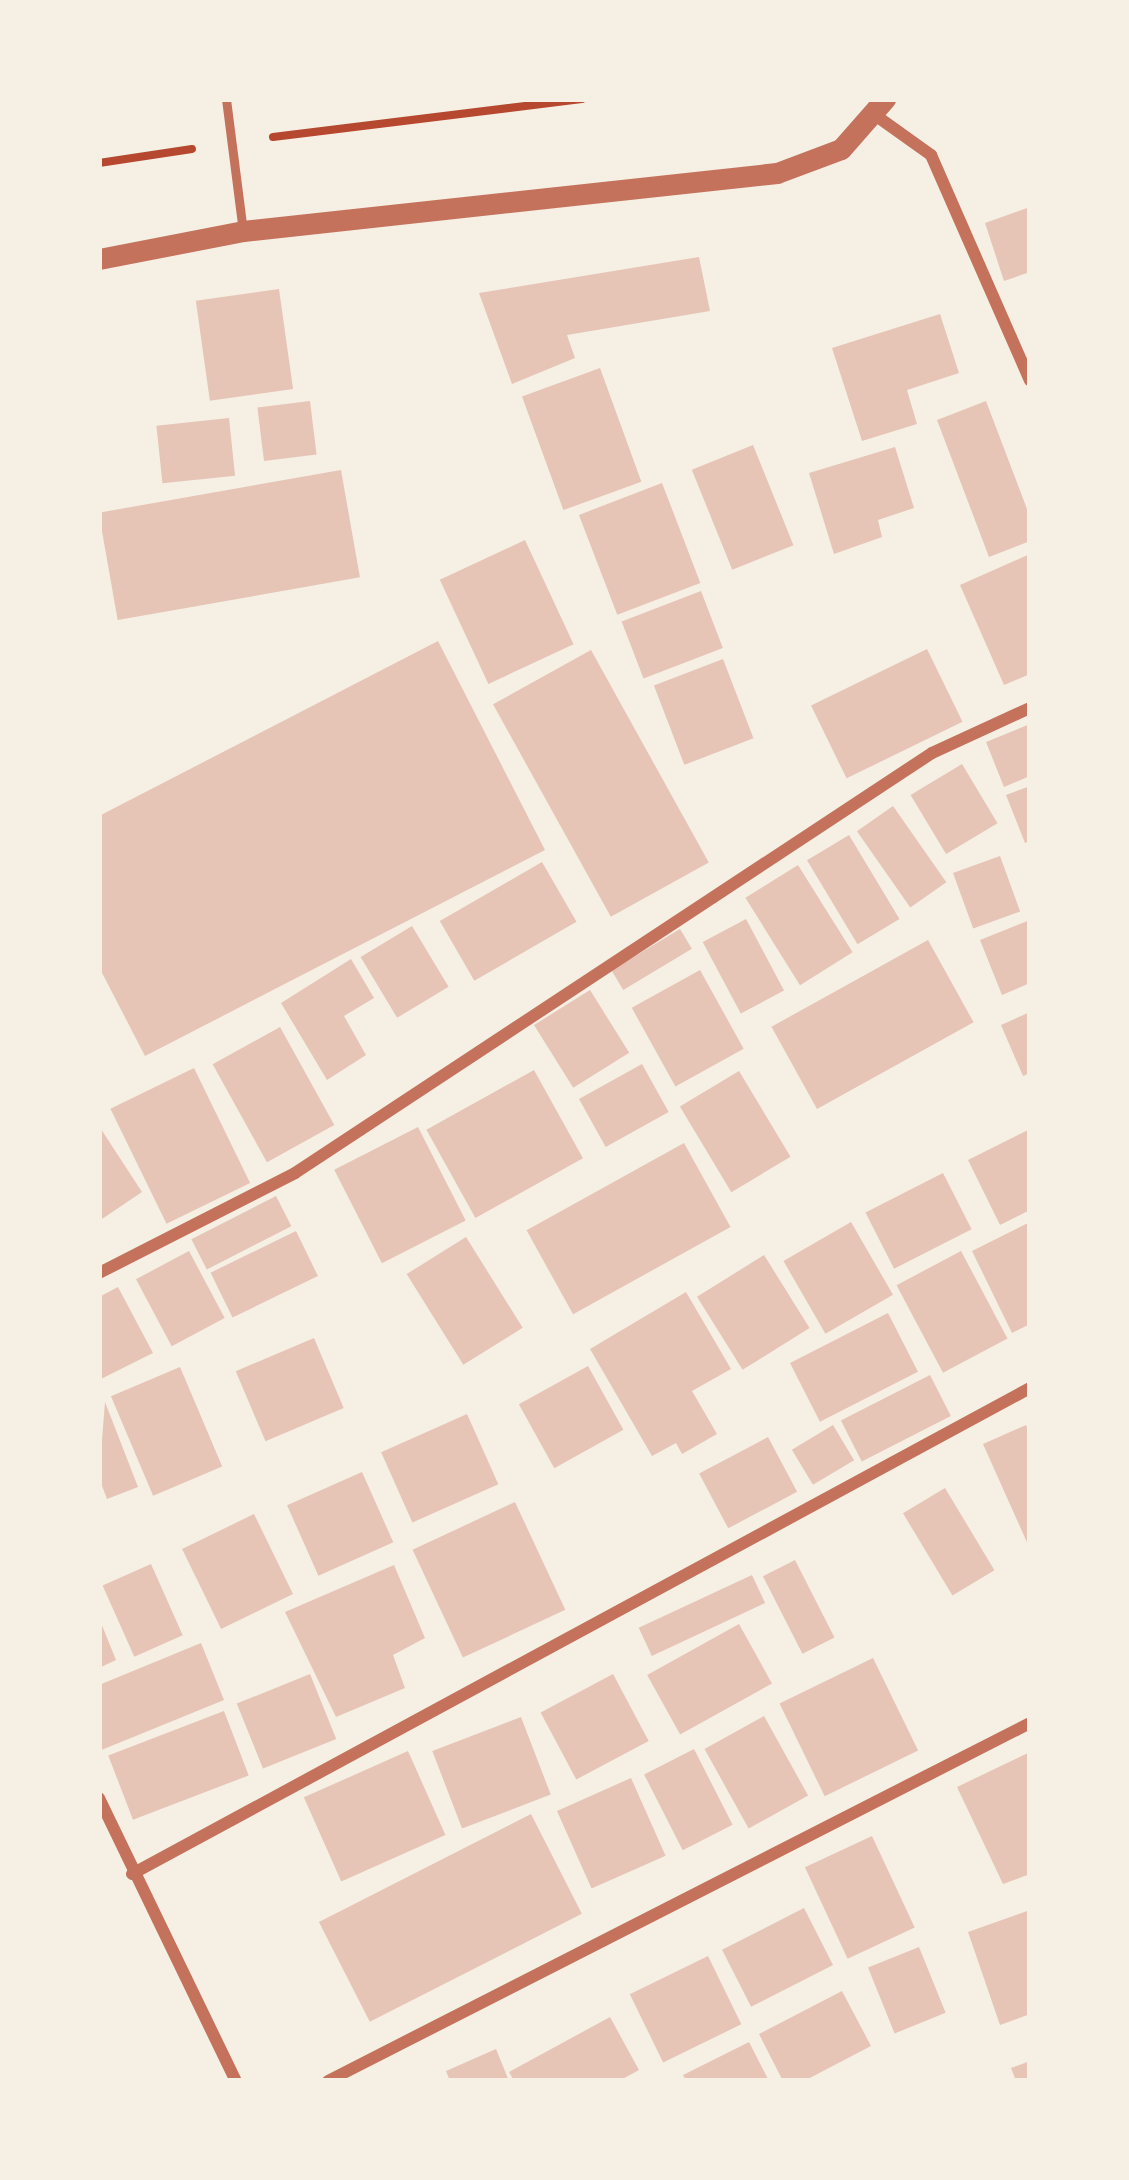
<!DOCTYPE html>
<style>
body{margin:0}
#map{position:relative;width:1129px;height:2180px;overflow:hidden;background:#f6efe4;font-family:"Space Grotesk",sans-serif}
div>[style]{position:absolute}
.building>*{inset:0;background:#e6c5b7;transform-origin:0 0}
.path>*{height:8px;margin:-4px;padding:0 4px;transform-origin:4px;border-radius:4px;background:#b5482f}
.service>*{height:9px;margin:-4.5px;padding:0 4.5px;transform-origin:4.5px;border-radius:4.5px;background:#c5725c}
.minor>*{height:12px;margin:-6px;padding:0 6px;transform-origin:6px;border-radius:6px;background:#c5725c}
.tertiary>*{height:21px;margin:-10.5px;padding:0 10.5px;transform-origin:10.5px;border-radius:10.5px;background:#c5725c}
span{translate:-50% -50%;white-space:nowrap;text-align:center;line-height:1.15;-webkit-text-stroke:10px #f6efe4;paint-order:stroke}
.frame{position:absolute;inset:0;border:102px solid #f6efe4;pointer-events:none}
</style>
<div id="map">
<div class="building">
<div style="clip-path:polygon(1030px 207px,1030px 272px,1004px 281px,985px 223px)"></div>
<div style="clip-path:polygon(699px 257px,710px 311px,567px 335px,575px 358px,512px 384px,479px 293px)"></div>
<div style="left:279px;top:289px;width:101px;height:84px;rotate:82deg"></div>
<div style="clip-path:polygon(940px 314px,959px 373px,907px 390px,917px 424px,862px 441px,832px 348px)"></div>
<div style="left:600px;top:368px;width:121px;height:83px;rotate:70deg"></div>
<div style="left:310px;top:401px;width:54px;height:53px;rotate:83deg"></div>
<div style="clip-path:polygon(986px 401px,1030px 517px,1030px 541px,989px 557px,937px 420px)"></div>
<div style="left:229px;top:418px;width:58px;height:73px;rotate:84deg"></div>
<div style="left:753px;top:445px;width:108px;height:66px;rotate:68deg"></div>
<div style="clip-path:polygon(895px 447px,914px 508px,878px 520px,882px 537px,834px 554px,809px 473px)"></div>
<div style="left:341px;top:470px;width:109px;height:246px;rotate:80deg"></div>
<div style="left:662px;top:483px;width:107px;height:89px;rotate:69deg"></div>
<div style="left:525px;top:540px;width:115px;height:94px;rotate:65deg"></div>
<div style="clip-path:polygon(1030px 554px,1030px 674px,1004px 685px,960px 585px)"></div>
<div style="left:701px;top:591px;width:61px;height:85px;rotate:69deg"></div>
<div style="clip-path:polygon(438px 641px,545px 850px,145px 1056px,99px 967px,99px 816px)"></div>
<div style="left:927px;top:649px;width:81px;height:129px;rotate:64deg"></div>
<div style="left:591px;top:650px;width:243px;height:112px;rotate:61deg"></div>
<div style="left:723px;top:659px;width:85px;height:74px;rotate:69deg"></div>
<div style="clip-path:polygon(1030px 724px,1030px 776px,1004px 787px,986px 742px)"></div>
<div style="left:962px;top:764px;width:69px;height:60px;rotate:59deg"></div>
<div style="clip-path:polygon(1030px 786px,1030px 841px,1025px 843px,1006px 795px)"></div>
<div style="left:893px;top:806px;width:93px;height:44px;rotate:55deg"></div>
<div style="left:849px;top:835px;width:98px;height:49px;rotate:59deg"></div>
<div style="left:1000px;top:856px;width:59px;height:50px;rotate:70deg"></div>
<div style="left:542px;top:862px;width:69px;height:118px;rotate:60deg"></div>
<div style="left:798px;top:865px;width:103px;height:62px;rotate:58deg"></div>
<div style="left:746px;top:919px;width:81px;height:49px;rotate:62deg"></div>
<div style="clip-path:polygon(1030px 920px,1030px 983px,1002px 995px,980px 940px)"></div>
<div style="left:412px;top:926px;width:71px;height:60px;rotate:59deg"></div>
<div style="left:680px;top:929px;width:23px;height:80px;rotate:59deg"></div>
<div style="left:928px;top:940px;width:94px;height:179px;rotate:61deg"></div>
<div style="clip-path:polygon(351px 959px,374px 998px,344px 1016px,366px 1055px,327px 1080px,281px 1003px)"></div>
<div style="left:700px;top:970px;width:90px;height:78px;rotate:61deg"></div>
<div style="left:590px;top:990px;width:74px;height:66px;rotate:58deg"></div>
<div style="clip-path:polygon(1030px 1012px,1030px 1073px,1023px 1076px,1001px 1025px)"></div>
<div style="left:280px;top:1027px;width:112px;height:77px;rotate:61deg"></div>
<div style="left:642px;top:1064px;width:55px;height:72px;rotate:61deg"></div>
<div style="left:194px;top:1068px;width:128px;height:93px;rotate:64deg"></div>
<div style="left:534px;top:1070px;width:101px;height:123px;rotate:61deg"></div>
<div style="left:739px;top:1071px;width:100px;height:69px;rotate:59deg"></div>
<div style="clip-path:polygon(99px 1126px,142px 1192px,99px 1221px)"></div>
<div style="left:418px;top:1127px;width:105px;height:94px;rotate:63deg"></div>
<div style="clip-path:polygon(1030px 1129px,1030px 1210px,1000px 1225px,968px 1160px)"></div>
<div style="left:684px;top:1143px;width:96px;height:180px;rotate:61deg"></div>
<div style="left:943px;top:1173px;width:63px;height:87px;rotate:63deg"></div>
<div style="left:276px;top:1196px;width:34px;height:95px;rotate:63deg"></div>
<div style="left:851px;top:1222px;width:84px;height:78px;rotate:60deg"></div>
<div style="clip-path:polygon(1030px 1222px,1030px 1324px,1012px 1333px,972px 1251px)"></div>
<div style="left:296px;top:1231px;width:50px;height:95px;rotate:64deg"></div>
<div style="left:466px;top:1237px;width:107px;height:70px;rotate:58deg"></div>
<div style="left:189px;top:1251px;width:76px;height:60px;rotate:62deg"></div>
<div style="left:961px;top:1251px;width:99px;height:73px;rotate:62deg"></div>
<div style="left:764px;top:1255px;width:86px;height:79px;rotate:58deg"></div>
<div style="clip-path:polygon(118px 1287px,153px 1353px,99px 1380px,99px 1297px)"></div>
<div style="clip-path:polygon(686px 1292px,731px 1369px,692px 1391px,717px 1434px,682px 1454px,676px 1443px,652px 1456px,590px 1349px)"></div>
<div style="left:888px;top:1313px;width:66px;height:110px;rotate:63deg"></div>
<div style="left:314px;top:1338px;width:76px;height:85px;rotate:67deg"></div>
<div style="left:588px;top:1366px;width:73px;height:79px;rotate:61deg"></div>
<div style="left:180px;top:1367px;width:108px;height:75px;rotate:67deg"></div>
<div style="left:930px;top:1375px;width:46px;height:100px;rotate:63deg"></div>
<div style="clip-path:polygon(105px 1402px,138px 1487px,107px 1499px,99px 1478px)"></div>
<div style="left:467px;top:1414px;width:77px;height:94px;rotate:66deg"></div>
<div style="left:833px;top:1425px;width:41px;height:48px;rotate:59deg"></div>
<div style="clip-path:polygon(1026px 1425px,1030px 1433px,1030px 1549px,983px 1444px)"></div>
<div style="left:768px;top:1437px;width:62px;height:78px;rotate:62deg"></div>
<div style="left:362px;top:1472px;width:77px;height:82px;rotate:66deg"></div>
<div style="left:945px;top:1488px;width:96px;height:49px;rotate:59deg"></div>
<div style="left:515px;top:1502px;width:119px;height:113px;rotate:65deg"></div>
<div style="left:254px;top:1514px;width:89px;height:80px;rotate:64deg"></div>
<div style="left:795px;top:1560px;width:87px;height:36px;rotate:63deg"></div>
<div style="left:151px;top:1564px;width:78px;height:53px;rotate:66deg"></div>
<div style="clip-path:polygon(394px 1565px,425px 1638px,393px 1655px,405px 1688px,336px 1717px,285px 1612px)"></div>
<div style="left:752px;top:1575px;width:31px;height:125px;rotate:65deg"></div>
<div style="clip-path:polygon(99px 1618px,116px 1660px,99px 1668px)"></div>
<div style="left:739px;top:1624px;width:68px;height:105px;rotate:61deg"></div>
<div style="clip-path:polygon(201px 1643px,224px 1700px,99px 1751px,99px 1685px)"></div>
<div style="left:873px;top:1658px;width:103px;height:104px;rotate:64deg"></div>
<div style="left:310px;top:1674px;width:70px;height:79px;rotate:68deg"></div>
<div style="left:613px;top:1674px;width:76px;height:82px;rotate:62deg"></div>
<div style="left:224px;top:1711px;width:69px;height:124px;rotate:69deg"></div>
<div style="left:764px;top:1716px;width:91px;height:68px;rotate:61deg"></div>
<div style="left:521px;top:1717px;width:83px;height:95px;rotate:69deg"></div>
<div style="left:694px;top:1749px;width:85px;height:56px;rotate:63deg"></div>
<div style="left:408px;top:1751px;width:92px;height:114px;rotate:66deg"></div>
<div style="clip-path:polygon(1030px 1752px,1030px 1874px,1003px 1884px,957px 1787px)"></div>
<div style="left:631px;top:1778px;width:85px;height:81px;rotate:66deg"></div>
<div style="left:531px;top:1814px;width:112px;height:238px;rotate:63deg"></div>
<div style="left:872px;top:1836px;width:101px;height:74px;rotate:65deg"></div>
<div style="left:804px;top:1908px;width:64px;height:92px;rotate:63deg"></div>
<div style="clip-path:polygon(1030px 1910px,1030px 2014px,1000px 2025px,968px 1932px)"></div>
<div style="left:919px;top:1947px;width:71px;height:55px;rotate:68deg"></div>
<div style="left:708px;top:1956px;width:76px;height:87px;rotate:64deg"></div>
<div style="clip-path:polygon(842px 1991px,871px 2046px,804px 2081px,783px 2081px,759px 2034px)"></div>
<div style="clip-path:polygon(610px 2017px,639px 2070px,619px 2081px,514px 2081px,509px 2072px)"></div>
<div style="clip-path:polygon(749px 2042px,769px 2081px,686px 2081px,683px 2075px)"></div>
<div style="clip-path:polygon(496px 2049px,509px 2081px,450px 2081px,446px 2071px)"></div>
<div style="clip-path:polygon(1030px 2061px,1030px 2081px,1016px 2081px,1011px 2068px)"></div>
</div>
<div class="path">
<div style="left:273px;top:137px;width:311px;rotate:-7deg"></div>
<div style="left:99px;top:163px;width:94px;rotate:-8.6deg"></div>
</div>
<div class="service">
<div style="left:226px;top:99px;width:133px;rotate:82.7deg"></div>
</div>
<div class="minor">
<div style="left:875px;top:115px;width:69px;rotate:35.5deg"></div>
<div style="left:931px;top:155px;width:246px;rotate:66.3deg"></div>
<div style="left:99px;top:1273px;width:220px;rotate:-27deg"></div>
<div style="left:295px;top:1173px;width:763px;rotate:-33.4deg"></div>
<div style="left:932px;top:753px;width:108px;rotate:-24.7deg"></div>
<div style="left:99px;top:1798px;width:314px;rotate:64.2deg"></div>
<div style="left:132px;top:1874px;width:1021px;rotate:-28.42deg"></div>
<div style="left:328px;top:2081px;width:788px;rotate:-27.02deg"></div>
</div>
<div class="tertiary">
<div style="left:99px;top:259px;width:147px;rotate:-11deg"></div>
<div style="left:243px;top:231px;width:537px;rotate:-6.2deg"></div>
<div style="left:777px;top:173px;width:68px;rotate:-20.6deg"></div>
<div style="left:841px;top:149px;width:67px;rotate:-48.7deg"></div>
</div>
<div class="frame"></div>
</div>
